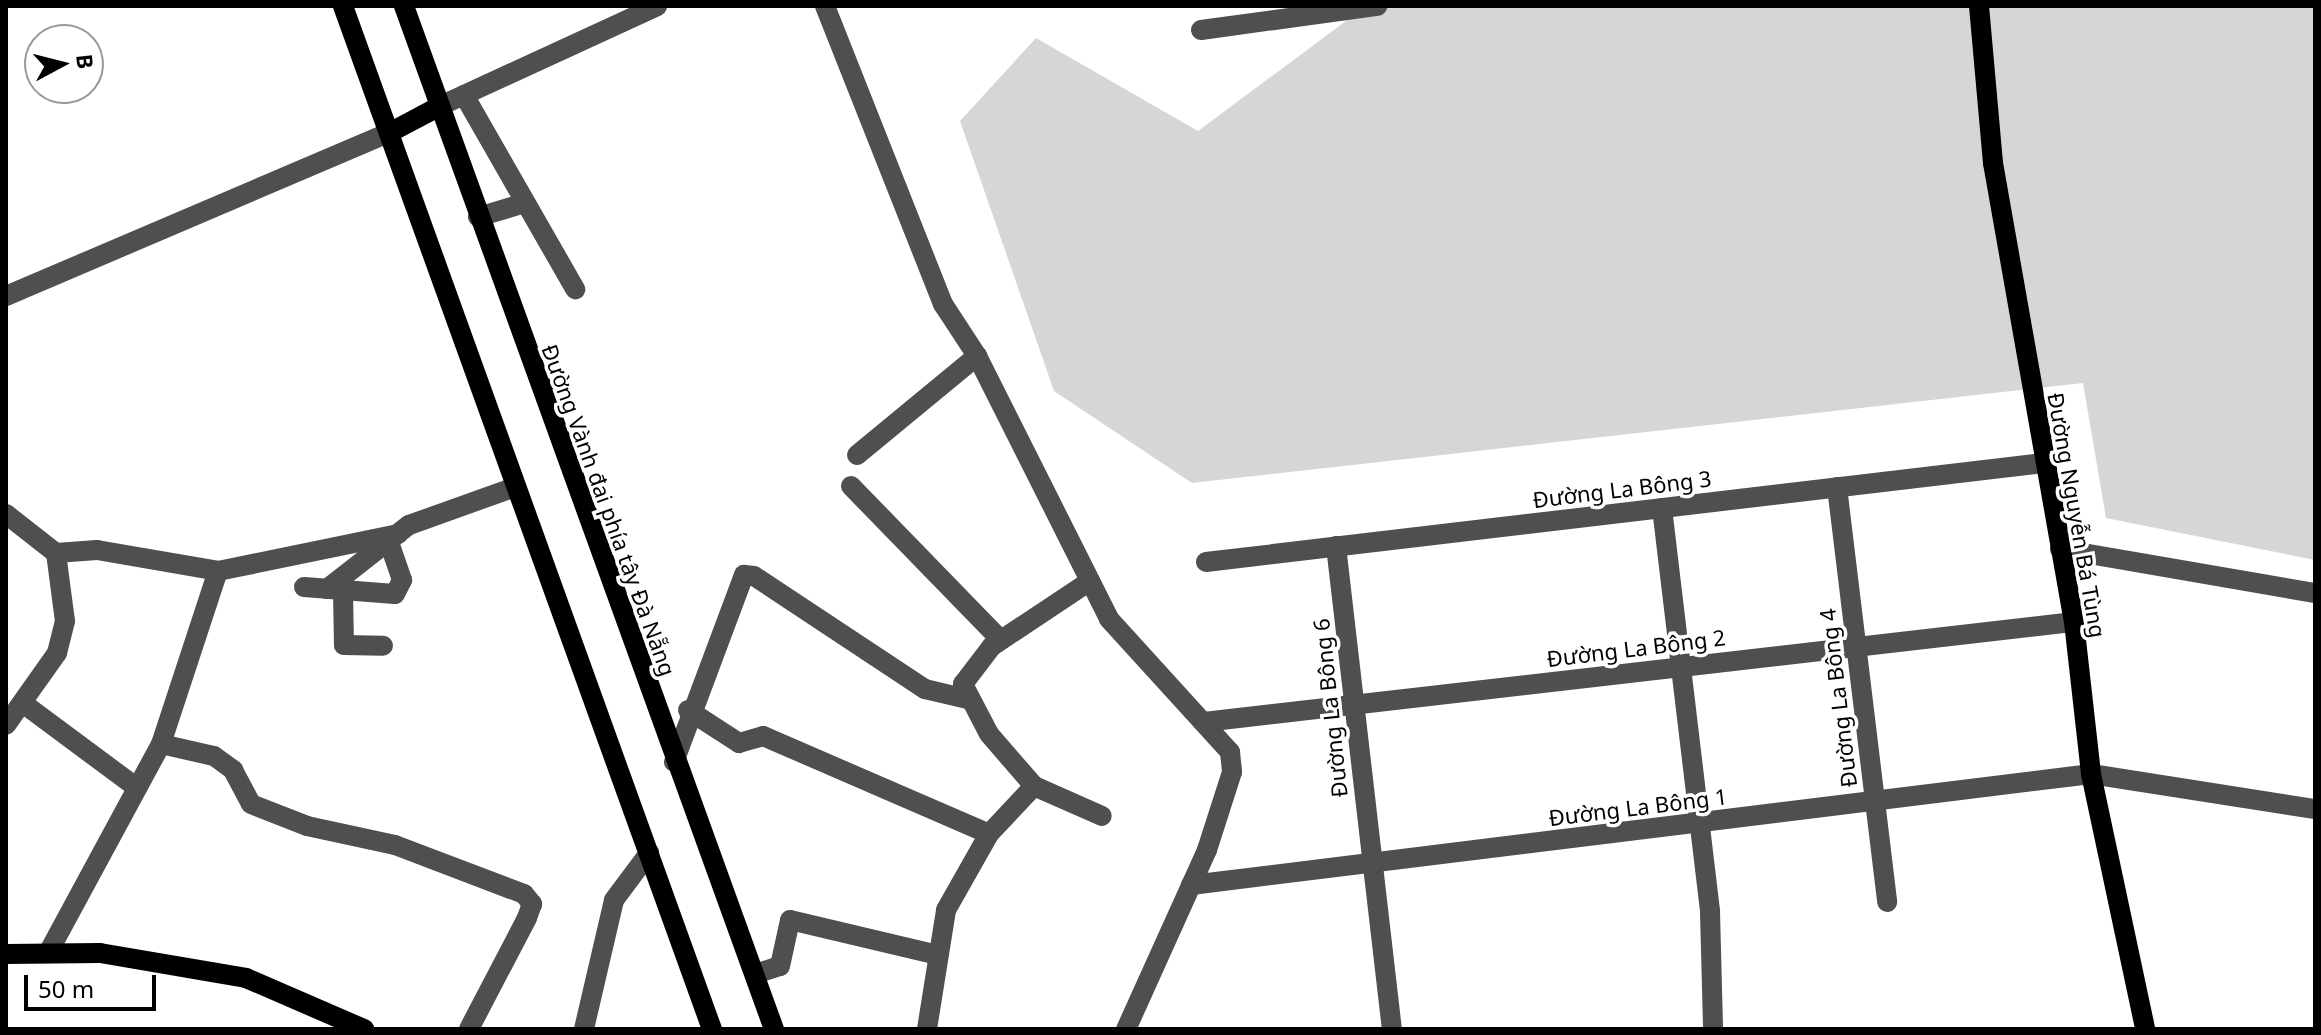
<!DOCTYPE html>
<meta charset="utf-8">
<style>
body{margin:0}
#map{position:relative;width:2321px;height:1035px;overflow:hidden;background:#fff;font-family:"Noto Sans",sans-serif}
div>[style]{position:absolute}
.green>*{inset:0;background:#d6d6d6}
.minor>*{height:20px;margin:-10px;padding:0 10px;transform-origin:10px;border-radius:10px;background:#4f4f4f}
.major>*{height:20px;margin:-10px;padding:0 10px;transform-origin:10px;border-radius:10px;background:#000}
span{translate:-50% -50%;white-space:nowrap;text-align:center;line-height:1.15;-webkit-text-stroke:7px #fff;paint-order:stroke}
.street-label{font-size:22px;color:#000}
.frame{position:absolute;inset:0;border:8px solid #000;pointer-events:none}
.north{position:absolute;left:24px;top:24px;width:80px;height:80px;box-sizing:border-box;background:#fff;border:2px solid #999;border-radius:50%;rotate:83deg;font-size:22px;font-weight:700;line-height:32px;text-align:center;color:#000}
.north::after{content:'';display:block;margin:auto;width:28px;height:36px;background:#000;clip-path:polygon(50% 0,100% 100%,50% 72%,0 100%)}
.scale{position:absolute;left:24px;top:975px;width:132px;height:36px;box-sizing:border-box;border:4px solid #000;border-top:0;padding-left:10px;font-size:24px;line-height:28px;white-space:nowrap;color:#000;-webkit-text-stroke:6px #fff;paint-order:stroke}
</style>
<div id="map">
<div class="green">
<div style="clip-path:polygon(1366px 6px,2315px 6px,2315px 560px,2106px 518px,2083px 383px,1192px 483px,1054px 391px,960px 121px,1036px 38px,1198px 131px)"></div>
</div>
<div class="minor">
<div style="left:825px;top:6px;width:321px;rotate:68.4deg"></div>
<div style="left:943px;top:304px;width:62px;rotate:56.8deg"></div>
<div style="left:977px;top:356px;width:294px;rotate:63.3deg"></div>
<div style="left:1109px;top:619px;width:180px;rotate:47.7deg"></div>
<div style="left:1230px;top:752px;width:20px;rotate:84deg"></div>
<div style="left:1232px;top:772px;width:82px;rotate:107.8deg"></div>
<div style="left:1207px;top:850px;width:196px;rotate:114.3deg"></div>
<div style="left:1201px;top:30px;width:178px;rotate:-7.8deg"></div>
<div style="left:464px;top:95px;width:224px;rotate:60.2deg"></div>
<div style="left:440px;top:106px;width:239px;rotate:-24.7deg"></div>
<div style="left:478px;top:217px;width:49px;rotate:-16.6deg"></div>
<div style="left:6px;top:296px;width:416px;rotate:-23.1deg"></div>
<div style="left:857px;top:455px;width:156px;rotate:-39.5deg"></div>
<div style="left:851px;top:486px;width:215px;rotate:45.8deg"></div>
<div style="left:1837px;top:487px;width:418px;rotate:83.1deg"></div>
<div style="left:1662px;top:508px;width:407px;rotate:83.2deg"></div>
<div style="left:1710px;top:912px;width:117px;rotate:88.5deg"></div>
<div style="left:6px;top:514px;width:63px;rotate:38deg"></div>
<div style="left:56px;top:553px;width:69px;rotate:82.5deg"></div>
<div style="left:65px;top:621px;width:33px;rotate:104deg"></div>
<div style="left:57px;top:653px;width:88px;rotate:125.3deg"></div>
<div style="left:1336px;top:546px;width:486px;rotate:83.4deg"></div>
<div style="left:2060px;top:549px;width:259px;rotate:9.8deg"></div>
<div style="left:56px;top:553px;width:41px;rotate:-4.2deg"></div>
<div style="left:97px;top:550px;width:123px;rotate:9.8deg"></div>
<div style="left:1206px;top:562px;width:844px;rotate:-6.74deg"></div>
<div style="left:1090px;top:581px;width:118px;rotate:146.4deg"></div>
<div style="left:992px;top:646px;width:48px;rotate:127.3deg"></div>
<div style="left:963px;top:684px;width:56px;rotate:62.5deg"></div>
<div style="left:989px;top:734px;width:69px;rotate:49.1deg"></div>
<div style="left:1034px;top:786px;width:74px;rotate:23.8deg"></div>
<div style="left:304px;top:587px;width:91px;rotate:4.4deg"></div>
<div style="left:395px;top:594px;width:16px;rotate:-63deg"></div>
<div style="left:402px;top:580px;width:40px;rotate:-108.9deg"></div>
<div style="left:327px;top:589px;width:104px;rotate:-38deg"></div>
<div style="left:409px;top:525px;width:113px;rotate:-19.7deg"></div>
<div style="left:343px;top:590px;width:55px;rotate:89deg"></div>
<div style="left:344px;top:645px;width:39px;rotate:1deg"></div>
<div style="left:24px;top:704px;width:141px;rotate:36.6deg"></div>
<div style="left:688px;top:710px;width:61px;rotate:32.9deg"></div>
<div style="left:739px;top:743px;width:25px;rotate:-16deg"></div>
<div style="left:763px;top:736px;width:246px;rotate:23.4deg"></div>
<div style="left:1204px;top:722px;width:876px;rotate:-6.56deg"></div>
<div style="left:161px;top:744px;width:54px;rotate:12.8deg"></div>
<div style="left:214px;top:756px;width:24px;rotate:36deg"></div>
<div style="left:233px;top:770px;width:38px;rotate:62deg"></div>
<div style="left:251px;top:804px;width:60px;rotate:21.4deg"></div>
<div style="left:307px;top:826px;width:90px;rotate:12.2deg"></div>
<div style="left:395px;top:845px;width:138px;rotate:20.8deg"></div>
<div style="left:524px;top:894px;width:13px;rotate:51deg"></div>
<div style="left:532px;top:904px;width:15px;rotate:110deg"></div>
<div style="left:527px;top:918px;width:125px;rotate:117.6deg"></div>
<div style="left:674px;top:762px;width:200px;rotate:-69.5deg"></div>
<div style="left:744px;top:575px;width:10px;rotate:6deg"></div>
<div style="left:754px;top:576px;width:205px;rotate:33.5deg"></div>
<div style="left:925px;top:689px;width:47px;rotate:13.4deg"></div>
<div style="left:1191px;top:885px;width:907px;rotate:-7.03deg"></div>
<div style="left:2091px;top:774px;width:227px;rotate:8.9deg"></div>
<div style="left:48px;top:953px;width:238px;rotate:-61.6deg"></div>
<div style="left:161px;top:744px;width:182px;rotate:-71.8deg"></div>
<div style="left:218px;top:571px;width:184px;rotate:-11.6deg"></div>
<div style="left:755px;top:974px;width:26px;rotate:-18deg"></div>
<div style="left:780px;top:966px;width:47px;rotate:-77.7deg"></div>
<div style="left:790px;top:920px;width:152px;rotate:13.3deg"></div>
<div style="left:584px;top:1029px;width:132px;rotate:-76.9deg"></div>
<div style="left:614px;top:900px;width:59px;rotate:-53.3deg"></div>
<div style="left:927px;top:1029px;width:121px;rotate:-80.9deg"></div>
<div style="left:946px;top:910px;width:87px;rotate:-60.5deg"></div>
<div style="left:989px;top:834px;width:66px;rotate:-46.8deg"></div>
</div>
<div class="major">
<div style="left:343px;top:6px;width:1088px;rotate:70.17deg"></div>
<div style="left:404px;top:6px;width:1088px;rotate:70.12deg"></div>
<div style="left:1979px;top:6px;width:158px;rotate:84.9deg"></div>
<div style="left:1993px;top:163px;width:466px;rotate:80deg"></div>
<div style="left:2074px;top:622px;width:153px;rotate:83.6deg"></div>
<div style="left:2091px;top:774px;width:261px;rotate:78deg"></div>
<div style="left:389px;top:133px;width:58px;rotate:-27.9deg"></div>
<div style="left:6px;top:954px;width:94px;rotate:-0.6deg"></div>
<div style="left:100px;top:953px;width:148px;rotate:9.7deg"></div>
<div style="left:246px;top:978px;width:129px;rotate:23.4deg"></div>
</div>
<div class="street-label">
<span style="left:1622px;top:489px;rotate:-7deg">Đường La Bông 3</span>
<span style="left:609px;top:510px;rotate:70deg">Đường Vành đai phía tây Đà Nẵng</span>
<span style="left:2077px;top:515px;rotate:80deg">Đường Nguyễn Bá Tùng</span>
<span style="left:1636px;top:648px;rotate:-7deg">Đường La Bông 2</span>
<span style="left:1838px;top:698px;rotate:-97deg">Đường La Bông 4</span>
<span style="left:1330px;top:708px;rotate:-96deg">Đường La Bông 6</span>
<span style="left:1638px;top:807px;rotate:-7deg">Đường La Bông 1</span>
</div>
<div class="frame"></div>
<div class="north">B</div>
<div class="scale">50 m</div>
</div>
